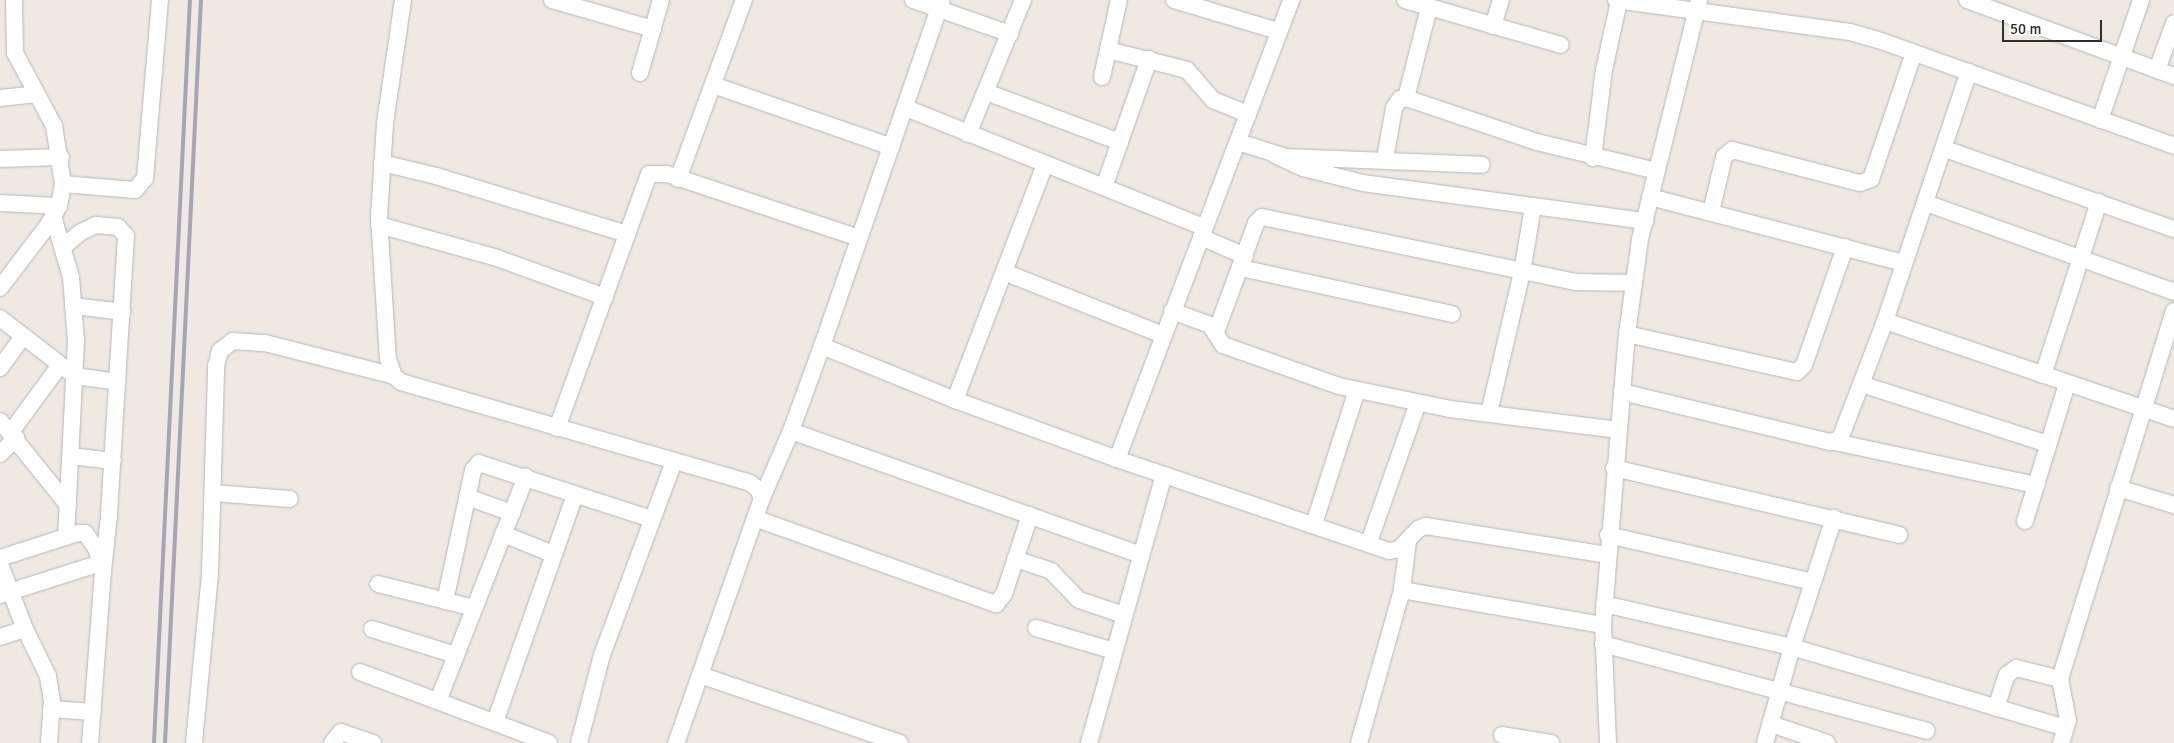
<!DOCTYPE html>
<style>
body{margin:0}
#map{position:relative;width:2174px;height:743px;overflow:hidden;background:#efe9e1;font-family:Signika,sans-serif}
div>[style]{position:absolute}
.roads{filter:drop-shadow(0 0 1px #b4b7c1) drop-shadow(0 0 1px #b4b7c1)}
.minor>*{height:16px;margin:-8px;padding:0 8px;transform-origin:8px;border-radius:8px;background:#fff}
.rail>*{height:4px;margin:-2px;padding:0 2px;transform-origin:2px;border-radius:2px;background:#a3a6b8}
span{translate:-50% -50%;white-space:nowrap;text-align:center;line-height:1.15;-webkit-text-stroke:4px #fff;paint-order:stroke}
.scale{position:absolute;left:2002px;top:20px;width:100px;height:22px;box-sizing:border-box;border:2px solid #2e2e2e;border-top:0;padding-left:6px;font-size:15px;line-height:18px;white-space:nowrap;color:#2e2e2e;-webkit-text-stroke:4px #fff;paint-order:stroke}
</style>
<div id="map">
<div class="roads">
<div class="minor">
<div style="left:403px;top:0;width:125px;rotate:98.3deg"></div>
<div style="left:385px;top:124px;width:93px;rotate:93.7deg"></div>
<div style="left:379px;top:217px;width:142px;rotate:86.4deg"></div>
<div style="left:388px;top:359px;width:18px;rotate:71deg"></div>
<div style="left:394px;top:376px;width:9px;rotate:41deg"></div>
<div style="left:401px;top:382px;width:363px;rotate:16.1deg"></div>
<div style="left:750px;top:483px;width:10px;rotate:37deg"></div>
<div style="left:758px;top:489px;width:10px;rotate:66deg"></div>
<div style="left:762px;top:498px;width:260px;rotate:109.3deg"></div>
<div style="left:552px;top:0;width:105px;rotate:16deg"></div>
<div style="left:913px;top:0;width:103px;rotate:19.3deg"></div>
<div style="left:1174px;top:0;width:109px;rotate:16.6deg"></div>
<div style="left:1405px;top:0;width:162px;rotate:16.1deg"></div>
<div style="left:1616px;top:0;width:236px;rotate:7.8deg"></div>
<div style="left:1850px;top:32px;width:35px;rotate:16deg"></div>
<div style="left:1884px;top:42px;width:308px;rotate:19.7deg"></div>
<div style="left:1967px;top:0;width:221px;rotate:20.2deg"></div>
<div style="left:1493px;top:26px;width:27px;rotate:-73deg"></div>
<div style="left:1108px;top:50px;width:81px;rotate:14.2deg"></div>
<div style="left:1187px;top:70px;width:40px;rotate:49deg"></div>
<div style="left:1213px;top:100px;width:38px;rotate:22deg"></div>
<div style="left:2157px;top:70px;width:50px;rotate:-70.1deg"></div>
<div style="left:640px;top:73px;width:76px;rotate:-74deg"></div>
<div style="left:1102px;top:77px;width:79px;rotate:-77.6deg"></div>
<div style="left:713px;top:85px;width:189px;rotate:19.1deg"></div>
<div style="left:986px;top:92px;width:143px;rotate:20.5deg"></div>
<div style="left:0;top:98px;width:37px;rotate:-6deg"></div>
<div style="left:1406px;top:98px;width:93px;rotate:-75.7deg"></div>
<div style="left:906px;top:108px;width:321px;rotate:21.8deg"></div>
<div style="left:2100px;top:120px;width:127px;rotate:-71.1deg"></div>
<div style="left:968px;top:134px;width:145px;rotate:-67.7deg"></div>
<div style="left:1238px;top:142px;width:50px;rotate:17.4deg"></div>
<div style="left:1286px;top:157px;width:196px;rotate:2.3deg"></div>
<div style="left:1945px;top:149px;width:243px;rotate:19.3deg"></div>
<div style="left:1275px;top:155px;width:31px;rotate:25deg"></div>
<div style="left:1303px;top:168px;width:62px;rotate:14deg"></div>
<div style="left:1363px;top:183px;width:285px;rotate:7.7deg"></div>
<div style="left:1593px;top:158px;width:89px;rotate:-82.9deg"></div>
<div style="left:1604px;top:70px;width:71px;rotate:-77.7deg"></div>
<div style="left:0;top:159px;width:61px;rotate:-1.9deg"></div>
<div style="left:1385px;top:159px;width:52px;rotate:-80deg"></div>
<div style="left:1394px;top:108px;width:11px;rotate:-56deg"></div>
<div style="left:1400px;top:99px;width:6px;rotate:-9deg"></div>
<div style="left:1406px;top:98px;width:138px;rotate:18.6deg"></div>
<div style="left:1537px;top:142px;width:123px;rotate:13.6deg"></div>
<div style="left:382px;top:163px;width:56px;rotate:13.5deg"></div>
<div style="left:436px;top:176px;width:200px;rotate:16.9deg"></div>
<div style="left:678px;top:179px;width:191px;rotate:-69.8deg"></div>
<div style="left:63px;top:184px;width:72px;rotate:4.8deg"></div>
<div style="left:135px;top:190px;width:16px;rotate:-50deg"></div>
<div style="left:145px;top:178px;width:179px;rotate:-85.2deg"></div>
<div style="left:1104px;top:187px;width:136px;rotate:-70.6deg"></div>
<div style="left:1650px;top:197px;width:262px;rotate:14.6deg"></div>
<div style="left:0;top:203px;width:59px;rotate:2.9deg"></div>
<div style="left:1926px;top:203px;width:263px;rotate:19.7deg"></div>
<div style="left:1711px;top:212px;width:57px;rotate:-76.7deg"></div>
<div style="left:1724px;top:157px;width:11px;rotate:-41deg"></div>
<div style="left:1732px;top:150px;width:132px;rotate:14.5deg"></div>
<div style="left:1860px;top:183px;width:12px;rotate:-20deg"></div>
<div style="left:1871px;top:179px;width:133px;rotate:-71.2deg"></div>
<div style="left:53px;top:216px;width:64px;rotate:73.6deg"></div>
<div style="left:71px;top:277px;width:64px;rotate:85.5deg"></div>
<div style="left:76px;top:341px;width:196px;rotate:92.9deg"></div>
<div style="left:379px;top:225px;width:123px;rotate:15.6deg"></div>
<div style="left:497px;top:258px;width:115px;rotate:19.9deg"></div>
<div style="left:1201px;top:237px;width:48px;rotate:23.4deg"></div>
<div style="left:63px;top:247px;width:23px;rotate:-40deg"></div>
<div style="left:81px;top:232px;width:17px;rotate:-25deg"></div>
<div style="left:96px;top:225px;width:22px;rotate:5deg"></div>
<div style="left:118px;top:227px;width:12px;rotate:48deg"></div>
<div style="left:126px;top:236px;width:280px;rotate:93.5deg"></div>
<div style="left:109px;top:515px;width:56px;rotate:96.1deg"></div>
<div style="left:1241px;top:268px;width:216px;rotate:12.3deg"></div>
<div style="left:1004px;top:272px;width:171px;rotate:21.6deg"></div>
<div style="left:0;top:288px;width:79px;rotate:-52.7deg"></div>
<div style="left:48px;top:225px;width:22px;rotate:-60deg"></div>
<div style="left:59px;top:206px;width:22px;rotate:-80deg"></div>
<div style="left:63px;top:184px;width:59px;rotate:-98.8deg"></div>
<div style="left:54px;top:126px;width:83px;rotate:-118.1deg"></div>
<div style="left:15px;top:53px;width:53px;rotate:-91.1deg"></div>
<div style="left:73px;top:306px;width:50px;rotate:6.8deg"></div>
<div style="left:1172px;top:311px;width:40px;rotate:20.2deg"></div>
<div style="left:1210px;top:325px;width:24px;rotate:57deg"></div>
<div style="left:1223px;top:345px;width:123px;rotate:19.5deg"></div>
<div style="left:1339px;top:386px;width:113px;rotate:11.7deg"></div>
<div style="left:1450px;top:409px;width:170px;rotate:7.1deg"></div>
<div style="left:0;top:318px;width:95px;rotate:37.7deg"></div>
<div style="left:75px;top:376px;width:43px;rotate:7.9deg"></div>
<div style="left:1885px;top:321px;width:305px;rotate:18.7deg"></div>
<div style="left:1216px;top:332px;width:116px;rotate:-69.8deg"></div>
<div style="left:1256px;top:223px;width:8px;rotate:-45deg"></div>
<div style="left:1262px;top:217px;width:321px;rotate:11.7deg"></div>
<div style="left:1576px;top:282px;width:58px;rotate:1deg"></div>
<div style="left:1627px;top:334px;width:174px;rotate:12.6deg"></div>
<div style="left:1797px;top:372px;width:10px;rotate:-45deg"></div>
<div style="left:1804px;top:365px;width:125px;rotate:-70.8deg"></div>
<div style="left:822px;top:346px;width:144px;rotate:22.1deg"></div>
<div style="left:955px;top:400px;width:172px;rotate:20deg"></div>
<div style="left:1117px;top:459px;width:287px;rotate:18.7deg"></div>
<div style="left:1389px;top:551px;width:10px;rotate:-11deg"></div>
<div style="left:1399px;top:549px;width:28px;rotate:-46deg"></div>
<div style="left:1418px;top:529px;width:9px;rotate:-21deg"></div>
<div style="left:1426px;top:526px;width:183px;rotate:9.1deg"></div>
<div style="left:0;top:368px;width:39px;rotate:-54deg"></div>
<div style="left:2043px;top:375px;width:182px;rotate:-72.1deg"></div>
<div style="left:1861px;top:384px;width:196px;rotate:17.8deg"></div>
<div style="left:1622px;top:392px;width:214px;rotate:13.5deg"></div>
<div style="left:1830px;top:442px;width:10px;rotate:-17deg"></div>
<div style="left:1840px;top:439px;width:126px;rotate:-69.1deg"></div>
<div style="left:1885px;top:321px;width:263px;rotate:-71.4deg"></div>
<div style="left:955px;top:400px;width:253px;rotate:-69.1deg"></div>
<div style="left:1489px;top:413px;width:145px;rotate:-76.8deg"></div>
<div style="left:1522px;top:272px;width:66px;rotate:-80.4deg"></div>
<div style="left:0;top:421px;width:108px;rotate:51deg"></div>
<div style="left:557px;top:428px;width:270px;rotate:-70.1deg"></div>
<div style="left:649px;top:174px;width:18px"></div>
<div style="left:667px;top:174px;width:202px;rotate:18.4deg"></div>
<div style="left:791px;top:431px;width:371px;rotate:19.5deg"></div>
<div style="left:11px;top:432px;width:83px;rotate:-53.8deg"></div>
<div style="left:1835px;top:442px;width:206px;rotate:12.1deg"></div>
<div style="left:0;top:454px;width:23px;rotate:-45deg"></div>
<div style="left:71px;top:456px;width:42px;rotate:6.8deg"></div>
<div style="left:1117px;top:459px;width:491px;rotate:-69.2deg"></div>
<div style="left:1614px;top:468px;width:293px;rotate:13.2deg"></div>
<div style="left:2118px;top:488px;width:59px;rotate:16.9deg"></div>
<div style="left:213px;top:493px;width:77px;rotate:4.5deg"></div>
<div style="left:467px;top:497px;width:48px;rotate:19.6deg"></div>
<div style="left:762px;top:498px;width:73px;rotate:-66.6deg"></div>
<div style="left:791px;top:431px;width:90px;rotate:-70deg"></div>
<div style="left:822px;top:346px;width:366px;rotate:-70.9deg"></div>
<div style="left:757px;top:519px;width:254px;rotate:19.6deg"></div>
<div style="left:996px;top:604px;width:13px;rotate:-51deg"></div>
<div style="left:1004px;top:594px;width:83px;rotate:-71.8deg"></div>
<div style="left:2025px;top:521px;width:143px;rotate:-73deg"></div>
<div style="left:1314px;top:524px;width:141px;rotate:-72.2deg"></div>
<div style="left:503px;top:534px;width:54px;rotate:21.8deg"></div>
<div style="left:1608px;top:535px;width:210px;rotate:12.9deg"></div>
<div style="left:1369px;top:542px;width:147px;rotate:-70.6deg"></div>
<div style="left:0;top:558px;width:82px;rotate:-17.8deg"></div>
<div style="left:78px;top:533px;width:7px"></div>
<div style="left:85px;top:533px;width:19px;rotate:54deg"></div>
<div style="left:96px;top:548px;width:24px;rotate:73deg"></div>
<div style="left:103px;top:571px;width:172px;rotate:94.3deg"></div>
<div style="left:1015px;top:559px;width:38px;rotate:18deg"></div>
<div style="left:1051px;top:571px;width:40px;rotate:46deg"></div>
<div style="left:1079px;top:600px;width:47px;rotate:18.4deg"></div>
<div style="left:0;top:564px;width:70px;rotate:69deg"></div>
<div style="left:25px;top:629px;width:52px;rotate:63.9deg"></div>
<div style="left:48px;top:676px;width:25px;rotate:81deg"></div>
<div style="left:52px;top:701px;width:42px;rotate:94.1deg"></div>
<div style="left:378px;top:584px;width:99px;rotate:14deg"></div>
<div style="left:1402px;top:590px;width:204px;rotate:9.9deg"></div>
<div style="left:0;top:595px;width:106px;rotate:-17.6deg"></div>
<div style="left:445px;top:601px;width:134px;rotate:-77.9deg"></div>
<div style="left:473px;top:470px;width:9px;rotate:-49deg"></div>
<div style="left:479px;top:463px;width:181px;rotate:18deg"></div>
<div style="left:1604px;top:604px;width:193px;rotate:12.9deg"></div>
<div style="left:1792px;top:647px;width:285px;rotate:16.5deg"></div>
<div style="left:1036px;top:628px;width:81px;rotate:16.4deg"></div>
<div style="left:372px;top:629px;width:88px;rotate:17.2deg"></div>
<div style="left:0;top:637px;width:26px;rotate:-18deg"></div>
<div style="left:1603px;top:644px;width:335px;rotate:15deg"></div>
<div style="left:360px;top:672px;width:202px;rotate:20.6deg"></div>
<div style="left:700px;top:675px;width:211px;rotate:18.8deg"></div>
<div style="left:438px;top:701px;width:241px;rotate:-68.6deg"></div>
<div style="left:1996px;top:708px;width:35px;rotate:-72deg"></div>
<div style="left:2007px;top:675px;width:11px;rotate:-38deg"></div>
<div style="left:2016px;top:668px;width:45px;rotate:14deg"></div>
<div style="left:51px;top:709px;width:42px;rotate:4.1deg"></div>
<div style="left:495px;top:722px;width:241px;rotate:-70.6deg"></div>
<div style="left:1771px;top:724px;width:59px;rotate:18.7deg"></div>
<div style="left:1502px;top:735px;width:50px;rotate:9.3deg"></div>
<div style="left:194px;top:743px;width:170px;rotate:-84.6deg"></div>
<div style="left:210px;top:574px;width:208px;rotate:-88.3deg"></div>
<div style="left:216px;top:366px;width:16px;rotate:-75deg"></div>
<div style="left:220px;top:351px;width:16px;rotate:-38deg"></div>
<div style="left:233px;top:341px;width:32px;rotate:4deg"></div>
<div style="left:265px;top:343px;width:133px;rotate:14.3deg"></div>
<div style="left:332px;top:743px;width:14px;rotate:-51deg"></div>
<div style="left:341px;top:732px;width:34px;rotate:19deg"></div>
<div style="left:579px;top:743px;width:91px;rotate:-75.4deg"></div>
<div style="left:602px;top:655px;width:207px;rotate:-69.6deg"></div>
<div style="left:1089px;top:743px;width:278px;rotate:-74.4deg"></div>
<div style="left:1359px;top:743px;width:159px;rotate:-74.3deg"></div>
<div style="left:1402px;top:590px;width:49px;rotate:-83deg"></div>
<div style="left:1608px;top:743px;width:118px;rotate:-92.4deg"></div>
<div style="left:1603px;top:625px;width:292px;rotate:-85.3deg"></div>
<div style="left:1627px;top:334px;width:96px;rotate:-82.2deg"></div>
<div style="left:1640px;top:239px;width:246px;rotate:-76.1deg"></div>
<div style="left:1765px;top:743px;width:100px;rotate:-74.3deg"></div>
<div style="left:1792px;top:647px;width:136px;rotate:-72deg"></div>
<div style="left:2061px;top:743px;width:24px;rotate:-73deg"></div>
<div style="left:2068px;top:720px;width:42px;rotate:-101deg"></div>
<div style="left:2060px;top:679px;width:385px;rotate:-72.8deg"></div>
</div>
</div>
<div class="rail">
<div style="left:154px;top:743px;width:744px;rotate:-87.23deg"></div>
<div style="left:165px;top:743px;width:744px;rotate:-87.23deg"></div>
</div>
<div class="scale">50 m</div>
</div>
